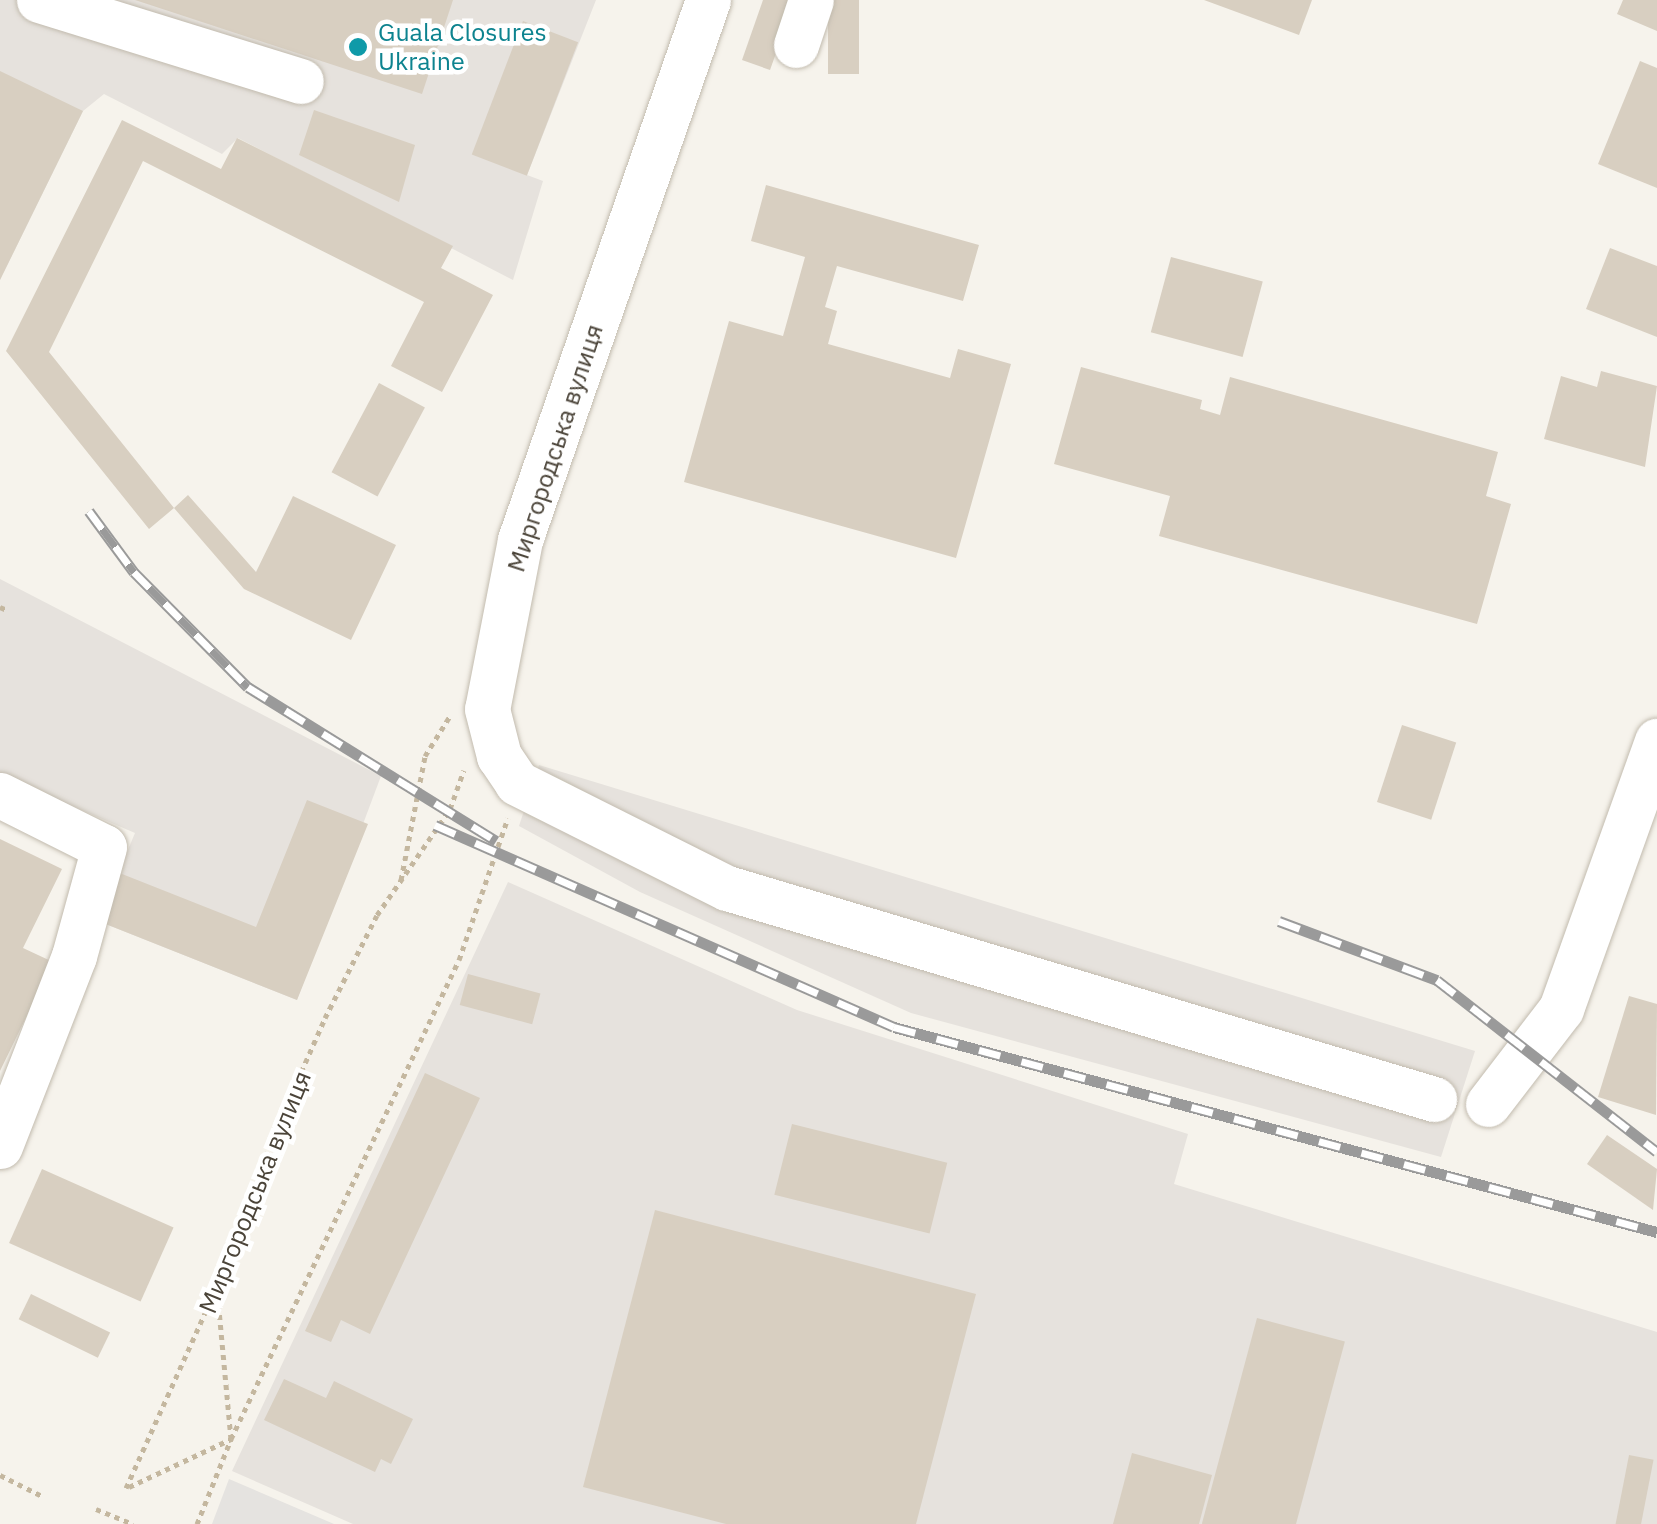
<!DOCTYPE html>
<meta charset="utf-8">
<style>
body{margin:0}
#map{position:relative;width:1657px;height:1524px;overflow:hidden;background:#f6f3ec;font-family:"IBM Plex Sans",sans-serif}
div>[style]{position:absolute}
.industrial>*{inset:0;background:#e6e2dd}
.parking>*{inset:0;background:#e5e3e0}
.building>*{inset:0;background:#d8cfc1;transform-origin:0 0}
.path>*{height:5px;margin-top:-2.5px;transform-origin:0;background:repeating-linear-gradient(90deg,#c4b79f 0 5px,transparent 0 10px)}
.roads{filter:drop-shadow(0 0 2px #c2bbae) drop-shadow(0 0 2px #c2bbae)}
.minor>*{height:45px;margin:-22.5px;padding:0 22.5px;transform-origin:22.5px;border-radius:22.5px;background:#fff}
.rail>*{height:11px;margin-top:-5.5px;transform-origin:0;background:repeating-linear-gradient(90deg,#fff 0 22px,#9a9a9a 0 44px);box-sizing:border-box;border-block:2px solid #9a9a9a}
.dots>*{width:28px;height:28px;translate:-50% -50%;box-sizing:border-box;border:5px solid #fff;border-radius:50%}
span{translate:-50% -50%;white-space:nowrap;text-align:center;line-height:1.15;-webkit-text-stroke:9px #fff;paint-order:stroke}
.culture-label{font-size:25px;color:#0d838f}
.left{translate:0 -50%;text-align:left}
.street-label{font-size:25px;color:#4b4439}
</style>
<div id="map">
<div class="industrial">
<div style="clip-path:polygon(0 0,596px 0,527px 175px,543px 181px,513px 280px,238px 138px,222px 154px,104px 94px,83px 111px,0 280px)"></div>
<div style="clip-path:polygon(0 579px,381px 776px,297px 1000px,98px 921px,135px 833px,0 775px)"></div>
<div style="clip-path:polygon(539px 765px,1475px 1051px,1441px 1157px,911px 1013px,640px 892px,519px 826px)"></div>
<div style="clip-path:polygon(508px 882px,797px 1010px,1188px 1134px,1174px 1184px,1657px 1332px,1657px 1524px,353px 1524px,232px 1471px)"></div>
</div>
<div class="parking">
<div style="clip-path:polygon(229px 1479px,334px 1524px,212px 1524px)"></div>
</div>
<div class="building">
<div style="clip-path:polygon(135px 0,453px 0,422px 94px)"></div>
<div style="clip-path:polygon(763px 0,795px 0,770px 70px,742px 60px)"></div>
<div style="left:828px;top:0;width:31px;height:74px"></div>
<div style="clip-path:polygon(1204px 0,1312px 0,1299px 35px)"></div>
<div style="clip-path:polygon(1623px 0,1657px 0,1657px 31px,1617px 14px)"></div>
<div style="left:523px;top:21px;width:59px;height:143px;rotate:21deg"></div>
<div style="clip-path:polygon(1640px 61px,1657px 68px,1657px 188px,1598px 164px)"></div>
<div style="clip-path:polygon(0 71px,83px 111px,0 280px)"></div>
<div style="clip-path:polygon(314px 110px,415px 145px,399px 202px,299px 155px)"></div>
<div style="clip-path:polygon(122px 120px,221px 169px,237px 138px,453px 246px,441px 268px,493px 295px,442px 392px,391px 366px,424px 302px,143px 161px,49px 352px,174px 508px,149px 529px,6px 351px)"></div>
<div style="clip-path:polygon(766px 185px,979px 245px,963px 301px,837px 266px,825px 307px,837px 311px,828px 344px,950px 378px,958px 349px,1011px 364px,956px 558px,684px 482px,729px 321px,783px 336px,805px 257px,751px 241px)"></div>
<div style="clip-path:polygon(1610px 248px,1657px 266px,1657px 337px,1586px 309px)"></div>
<div style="left:1171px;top:257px;width:95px;height:78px;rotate:15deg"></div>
<div style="clip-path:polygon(1081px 367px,1202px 400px,1200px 409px,1220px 415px,1230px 377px,1498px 452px,1486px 496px,1511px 504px,1477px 624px,1159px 536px,1170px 496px,1054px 464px)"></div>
<div style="clip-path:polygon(1601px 371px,1657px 386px,1645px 467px,1544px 439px,1561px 376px,1597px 387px)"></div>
<div style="left:379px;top:383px;width:52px;height:101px;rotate:28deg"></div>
<div style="clip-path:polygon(188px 495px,256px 572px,293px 496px,396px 545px,351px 640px,244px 589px,174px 508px)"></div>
<div style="left:1402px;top:725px;width:57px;height:81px;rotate:18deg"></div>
<div style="clip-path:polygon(307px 800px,368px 824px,297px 1000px,98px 921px,117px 872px,256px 927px)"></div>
<div style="clip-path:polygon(0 839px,62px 869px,23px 948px,53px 962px,0 1071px)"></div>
<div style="left:468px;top:974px;width:75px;height:32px;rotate:15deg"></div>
<div style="clip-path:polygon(1629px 996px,1657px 1004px,1656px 1115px,1598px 1097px)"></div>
<div style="clip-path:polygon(425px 1073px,480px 1098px,370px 1334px,341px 1320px,331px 1342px,305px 1331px)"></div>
<div style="left:792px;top:1124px;width:160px;height:73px;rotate:14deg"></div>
<div style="clip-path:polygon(1607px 1135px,1657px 1169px,1653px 1210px,1587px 1164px)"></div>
<div style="left:42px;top:1169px;width:144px;height:81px;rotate:24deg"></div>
<div style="clip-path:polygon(655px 1210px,976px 1294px,916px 1524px,726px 1524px,583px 1487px)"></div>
<div style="left:31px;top:1294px;width:88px;height:28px;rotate:26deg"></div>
<div style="left:1257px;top:1318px;width:91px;height:213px;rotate:15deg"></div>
<div style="clip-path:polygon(284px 1379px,326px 1398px,334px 1381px,413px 1419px,391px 1464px,381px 1459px,375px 1472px,264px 1420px)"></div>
<div style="clip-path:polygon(1132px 1453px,1212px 1475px,1199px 1524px,1113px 1524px)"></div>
<div style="left:1629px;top:1455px;width:25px;height:71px;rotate:11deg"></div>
</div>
<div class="path">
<div style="left:0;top:607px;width:8px;rotate:23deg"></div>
<div style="left:401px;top:880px;width:126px;rotate:-79deg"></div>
<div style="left:425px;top:756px;width:47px;rotate:-58deg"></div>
<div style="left:0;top:1475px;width:47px;rotate:26.6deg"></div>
<div style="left:129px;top:1487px;width:113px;rotate:-25.2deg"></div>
<div style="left:231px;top:1439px;width:530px;rotate:-64.55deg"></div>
<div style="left:459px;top:960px;width:150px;rotate:-71deg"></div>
<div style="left:126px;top:1488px;width:301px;rotate:-65.7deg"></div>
<div style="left:250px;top:1214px;width:81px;rotate:-73.6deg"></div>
<div style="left:273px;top:1136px;width:129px;rotate:-66.2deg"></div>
<div style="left:325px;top:1018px;width:115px;rotate:-63.2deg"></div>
<div style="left:377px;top:915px;width:129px;rotate:-55.4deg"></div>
<div style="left:450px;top:809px;width:41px;rotate:-70.3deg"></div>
<div style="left:96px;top:1509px;width:40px;rotate:22deg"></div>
<div style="left:197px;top:1524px;width:92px;rotate:-68.2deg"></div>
<div style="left:231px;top:1439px;width:151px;rotate:-95.3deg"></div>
</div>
<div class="roads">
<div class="minor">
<div style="left:39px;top:0;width:274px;rotate:17.2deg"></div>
<div style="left:708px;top:0;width:572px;rotate:109.2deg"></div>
<div style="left:520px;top:540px;width:172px;rotate:101deg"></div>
<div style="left:487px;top:709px;width:49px;rotate:75.7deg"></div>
<div style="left:499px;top:756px;width:32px;rotate:56deg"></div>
<div style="left:517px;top:783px;width:235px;rotate:26.6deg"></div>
<div style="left:727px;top:888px;width:738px;rotate:16.62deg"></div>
<div style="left:796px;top:45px;width:47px;rotate:-71.6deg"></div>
<div style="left:0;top:795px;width:116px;rotate:26.6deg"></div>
<div style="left:104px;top:847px;width:113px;rotate:105.4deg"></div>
<div style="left:74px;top:956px;width:204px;rotate:111.3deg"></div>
<div style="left:1488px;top:1104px;width:120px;rotate:-52.5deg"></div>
<div style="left:1561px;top:1009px;width:285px;rotate:-70.3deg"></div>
</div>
</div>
<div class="rail">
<div style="left:89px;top:511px;width:76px;rotate:53.6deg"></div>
<div style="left:134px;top:572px;width:162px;rotate:45.3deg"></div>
<div style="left:248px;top:687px;width:292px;rotate:31.8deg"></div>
<div style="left:435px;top:825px;width:501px;rotate:23.75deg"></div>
<div style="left:894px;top:1027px;width:790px;rotate:15.04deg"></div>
<div style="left:1279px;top:921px;width:169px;rotate:20.5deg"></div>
<div style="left:1437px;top:980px;width:279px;rotate:38deg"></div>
</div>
<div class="dots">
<div style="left:358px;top:47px;background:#0f9aa8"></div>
</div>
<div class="culture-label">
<span class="left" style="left:378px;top:47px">Guala Closures<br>Ukraine</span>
</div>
<div class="street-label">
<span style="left:555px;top:448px;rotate:-72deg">Миргородська вулиця</span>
<span style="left:255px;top:1192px;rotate:-68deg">Миргородська вулиця</span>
</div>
</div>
